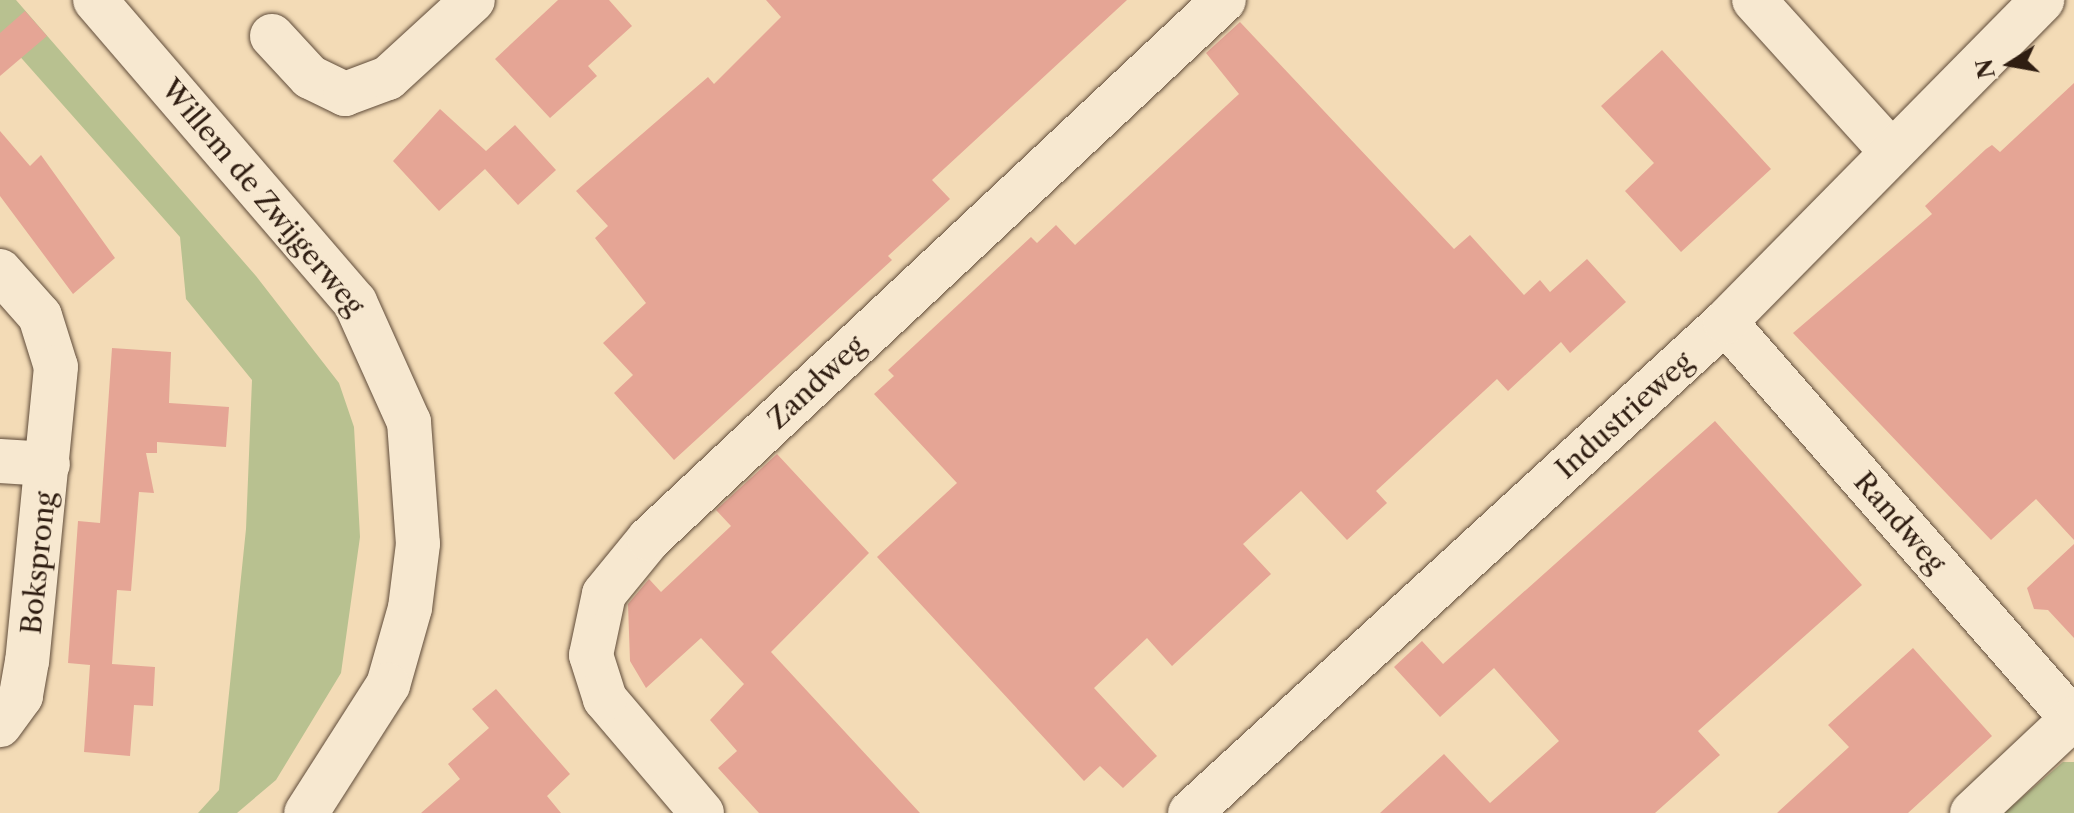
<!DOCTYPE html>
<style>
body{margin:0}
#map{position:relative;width:2074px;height:813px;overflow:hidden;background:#f3dbb6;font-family:"Libre Caslon Text",serif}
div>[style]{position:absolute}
.green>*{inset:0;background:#b8c190}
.building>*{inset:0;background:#e5a595}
.roads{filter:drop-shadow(0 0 2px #604c3a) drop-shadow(0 0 2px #604c3a)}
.minor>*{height:44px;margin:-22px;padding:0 22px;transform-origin:22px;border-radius:22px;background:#f7e8d0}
.tertiary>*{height:44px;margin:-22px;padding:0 22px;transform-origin:22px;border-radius:22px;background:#f7e8d0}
.secondary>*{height:44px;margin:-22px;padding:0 22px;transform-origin:22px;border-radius:22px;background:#f7e8d0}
span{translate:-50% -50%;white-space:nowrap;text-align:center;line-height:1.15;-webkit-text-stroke:6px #f7e8d0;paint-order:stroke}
.street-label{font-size:28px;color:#2f1d11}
.north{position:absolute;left:1970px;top:24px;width:80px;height:80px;-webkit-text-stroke:6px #f7e8d0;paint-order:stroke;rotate:259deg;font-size:22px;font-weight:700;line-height:32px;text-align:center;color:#2f1d11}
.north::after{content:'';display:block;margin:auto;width:28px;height:36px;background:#2f1d11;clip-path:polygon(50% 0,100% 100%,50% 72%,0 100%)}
</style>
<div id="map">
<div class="green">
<div style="clip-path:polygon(0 0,16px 0,256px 276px,339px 383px,354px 427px,360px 537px,341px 673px,276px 780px,237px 813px,198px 813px,219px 790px,246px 529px,252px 380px,186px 299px,180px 237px,0 34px)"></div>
<div style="clip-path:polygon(2063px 762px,2074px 762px,2074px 813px,2004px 813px)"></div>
</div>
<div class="building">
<div style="clip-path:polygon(558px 0,609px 0,632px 26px,588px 66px,597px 76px,550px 118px,495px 59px)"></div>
<div style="clip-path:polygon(766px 0,1127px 0,932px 180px,950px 199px,888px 256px,892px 260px,674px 460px,614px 393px,633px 375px,603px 343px,646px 303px,595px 238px,608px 226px,576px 191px,708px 77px,714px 84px,781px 17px)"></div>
<div style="clip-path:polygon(25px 11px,47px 36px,0 76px,0 33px)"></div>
<div style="clip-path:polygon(1240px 22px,1454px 249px,1470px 235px,1524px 295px,1540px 280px,1550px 292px,1587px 259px,1626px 302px,1570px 353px,1561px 342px,1508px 391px,1497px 379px,1376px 491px,1387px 503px,1347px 540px,1301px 491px,1243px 544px,1271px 574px,1172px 666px,1147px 638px,1094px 688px,1157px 756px,1123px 788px,1100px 766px,1084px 781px,877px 557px,957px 483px,874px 394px,894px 376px,888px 370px,1031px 237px,1037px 243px,1056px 225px,1075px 245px,1239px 94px,1206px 53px)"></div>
<div style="clip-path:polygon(1662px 50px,1771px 169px,1681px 252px,1625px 191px,1654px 163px,1601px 106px)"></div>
<div style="clip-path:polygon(2074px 83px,2074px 540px,2036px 499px,1991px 540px,1793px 333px,1932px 214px,1925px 206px,1986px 149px,1992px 145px,2000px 152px)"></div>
<div style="clip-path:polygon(440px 109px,486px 151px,515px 125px,556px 170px,518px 205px,485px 169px,439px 211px,393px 161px)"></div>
<div style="clip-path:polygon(0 131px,30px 166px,41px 155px,115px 258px,73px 294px,0 196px)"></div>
<div style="clip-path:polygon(112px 348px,171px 352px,169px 403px,229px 407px,226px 447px,157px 442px,157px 453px,146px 453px,154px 493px,139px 492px,131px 591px,117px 590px,112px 664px,155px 667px,153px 706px,134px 705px,130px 756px,84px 752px,90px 665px,68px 663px,78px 521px,100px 523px)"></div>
<div style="clip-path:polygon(1715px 421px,1862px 585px,1698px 731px,1720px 755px,1655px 813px,1380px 813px,1444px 754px,1490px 803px,1559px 741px,1494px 668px,1440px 717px,1394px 667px,1422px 641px,1443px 664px)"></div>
<div style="clip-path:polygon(777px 454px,869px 553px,771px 652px,920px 813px,759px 813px,718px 768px,737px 751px,710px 720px,744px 684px,701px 638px,646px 688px,630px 661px,628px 604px,649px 579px,661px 592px,731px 526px,716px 510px)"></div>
<div style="clip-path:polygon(2074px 544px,2074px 638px,2048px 610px,2034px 609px,2027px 588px)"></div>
<div style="clip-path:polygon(1913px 648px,1992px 736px,1908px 813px,1777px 813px,1849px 747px,1828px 725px)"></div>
<div style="clip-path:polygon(496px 689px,570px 774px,547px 796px,561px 813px,421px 813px,460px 779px,448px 764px,489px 728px,472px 709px)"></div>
</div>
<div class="roads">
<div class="minor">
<div style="left:272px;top:36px;width:56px;rotate:47.2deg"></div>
<div style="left:310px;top:77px;width:39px;rotate:26deg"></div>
<div style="left:345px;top:94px;width:46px;rotate:-20.4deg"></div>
<div style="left:388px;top:78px;width:115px;rotate:-42.5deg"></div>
<div style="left:0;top:271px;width:60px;rotate:48.4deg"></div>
<div style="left:40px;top:316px;width:53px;rotate:72.6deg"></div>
<div style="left:56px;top:367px;width:295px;rotate:95.6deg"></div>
<div style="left:27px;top:661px;width:36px;rotate:100deg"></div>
<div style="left:21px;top:696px;width:36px;rotate:126deg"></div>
<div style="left:1725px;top:322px;width:530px;rotate:48.82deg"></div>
<div style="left:0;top:461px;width:48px;rotate:3.6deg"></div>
<div style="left:702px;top:813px;width:150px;rotate:-130.4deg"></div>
<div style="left:605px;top:699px;width:46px;rotate:-107.7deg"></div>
<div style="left:591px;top:655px;width:62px;rotate:-78deg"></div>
<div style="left:604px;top:594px;width:71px;rotate:-50.7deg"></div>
<div style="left:649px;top:539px;width:788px;rotate:-43.15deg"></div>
<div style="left:1972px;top:813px;width:137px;rotate:-43.2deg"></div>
</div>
<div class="tertiary">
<div style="left:1754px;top:0;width:205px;rotate:47.8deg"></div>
<div style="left:1190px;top:813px;width:726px;rotate:-42.54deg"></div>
<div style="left:1725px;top:322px;width:452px;rotate:-45.4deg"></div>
</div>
<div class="secondary">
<div style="left:95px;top:0;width:399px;rotate:49.3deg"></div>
<div style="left:355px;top:302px;width:132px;rotate:65.8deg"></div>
<div style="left:409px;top:422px;width:122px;rotate:85.8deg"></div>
<div style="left:418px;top:544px;width:64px;rotate:97.1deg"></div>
<div style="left:410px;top:608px;width:80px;rotate:105.9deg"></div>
<div style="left:388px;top:685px;width:152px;rotate:122.6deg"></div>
</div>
</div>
<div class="street-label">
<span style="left:263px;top:197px;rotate:50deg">Willem de Zwijgerweg</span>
<span style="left:816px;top:382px;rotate:-43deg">Zandweg</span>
<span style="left:1624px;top:415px;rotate:-42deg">Industrieweg</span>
<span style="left:1900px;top:522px;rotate:49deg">Randweg</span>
<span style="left:38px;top:563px;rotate:-84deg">Boksprong</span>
</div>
<div class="north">N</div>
</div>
